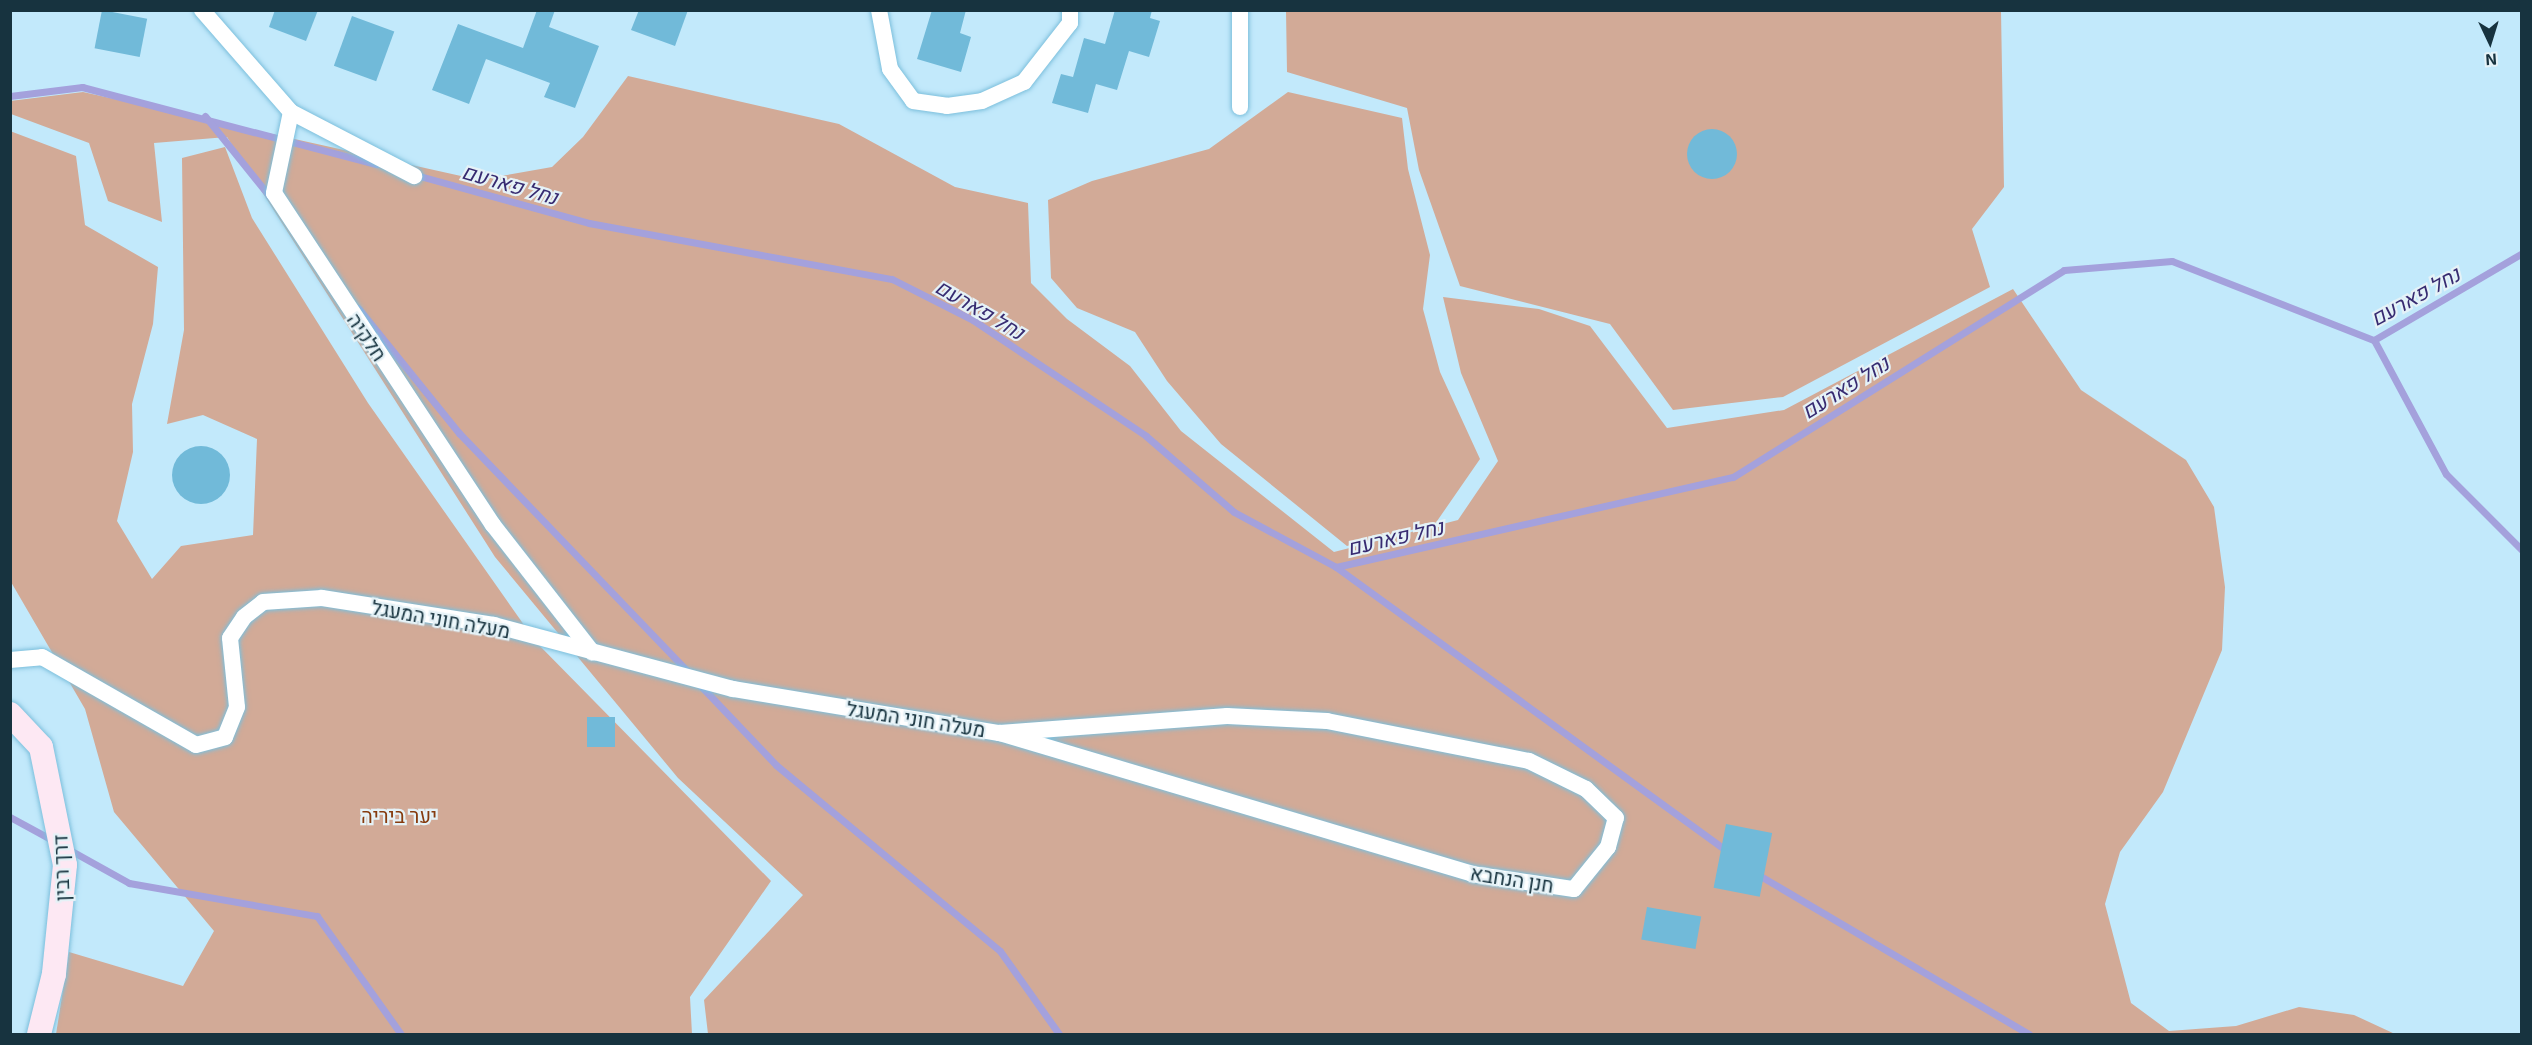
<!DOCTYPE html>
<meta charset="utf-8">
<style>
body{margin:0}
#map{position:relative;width:2532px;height:1045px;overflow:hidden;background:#c2e9fb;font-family:"Exo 2",Heebo,sans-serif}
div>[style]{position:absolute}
.green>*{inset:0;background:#d2aa97}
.stream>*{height:7px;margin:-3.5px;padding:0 3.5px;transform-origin:3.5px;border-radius:3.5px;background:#a4a1dc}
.building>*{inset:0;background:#71bad9;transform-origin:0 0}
.round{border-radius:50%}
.roads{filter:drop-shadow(0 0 2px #7cbfdc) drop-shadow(0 0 2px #7cbfdc)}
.street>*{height:16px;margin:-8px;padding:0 8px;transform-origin:8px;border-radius:8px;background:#fff}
.secondary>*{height:24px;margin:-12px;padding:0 12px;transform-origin:12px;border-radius:12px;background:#fde8f3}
span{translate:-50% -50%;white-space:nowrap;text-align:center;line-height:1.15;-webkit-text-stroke:4.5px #e5f2f7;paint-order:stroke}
.street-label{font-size:20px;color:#17333f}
.park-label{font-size:20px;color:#863b0e}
.water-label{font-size:21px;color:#372b71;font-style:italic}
.frame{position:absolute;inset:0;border:12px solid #17333f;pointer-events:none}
.north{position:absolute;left:2460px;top:12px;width:60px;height:60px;-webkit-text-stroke:4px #e5f2f7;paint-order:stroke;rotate:176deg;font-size:16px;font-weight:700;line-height:24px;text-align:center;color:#17333f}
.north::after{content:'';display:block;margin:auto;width:21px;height:27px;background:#17333f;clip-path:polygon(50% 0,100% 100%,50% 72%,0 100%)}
</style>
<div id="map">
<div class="green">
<div style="clip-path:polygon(1286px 11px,2001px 11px,2004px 187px,1972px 229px,1990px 287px,1783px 397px,1673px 410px,1610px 324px,1460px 286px,1419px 170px,1407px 108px,1287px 72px)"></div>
<div style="clip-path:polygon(628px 76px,839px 124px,955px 187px,1028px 203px,1031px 283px,1067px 319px,1130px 366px,1181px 431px,1334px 552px,1458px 520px,1498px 461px,1461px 373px,1443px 297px,1539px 309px,1590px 326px,1667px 428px,1784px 410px,2013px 289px,2081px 390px,2186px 460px,2214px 507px,2225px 587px,2222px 650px,2163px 792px,2120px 852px,2105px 904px,2131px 1003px,2169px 1031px,2236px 1026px,2299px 1007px,2354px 1015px,2395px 1034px,708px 1034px,704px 1000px,803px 895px,678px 778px,495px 557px,227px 137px,154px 143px,162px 222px,108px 201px,89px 143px,11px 114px,10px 101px,83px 92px,479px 180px,552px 167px,583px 137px)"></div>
<div style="clip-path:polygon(1288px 92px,1402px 118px,1408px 169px,1430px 255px,1423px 309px,1440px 372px,1480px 459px,1435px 524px,1347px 546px,1221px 444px,1167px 381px,1135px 332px,1077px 308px,1051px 278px,1048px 200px,1092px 181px,1209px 149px)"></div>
<div style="clip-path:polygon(10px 131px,76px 156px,85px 225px,158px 267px,153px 324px,132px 404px,133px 452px,117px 521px,152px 579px,181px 546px,253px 535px,257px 439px,203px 415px,167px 424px,184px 330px,182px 158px,225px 147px,252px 218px,368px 403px,536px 642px,771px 881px,690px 997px,692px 1034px,56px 1034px,69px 952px,183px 986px,214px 931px,114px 812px,85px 709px,11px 582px)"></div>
</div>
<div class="stream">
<div style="left:10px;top:96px;width:73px;rotate:-7.1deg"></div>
<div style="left:82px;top:87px;width:304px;rotate:14.7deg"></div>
<div style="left:205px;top:116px;width:105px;rotate:51.2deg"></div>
<div style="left:416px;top:175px;width:180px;rotate:15.5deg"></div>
<div style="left:589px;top:223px;width:308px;rotate:10.5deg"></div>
<div style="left:892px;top:279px;width:91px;rotate:26.8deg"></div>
<div style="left:973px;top:320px;width:208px;rotate:33.8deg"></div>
<div style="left:1146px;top:436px;width:116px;rotate:40.8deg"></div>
<div style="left:1234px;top:512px;width:116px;rotate:28.3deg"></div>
<div style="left:1336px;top:567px;width:407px;rotate:-12.8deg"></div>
<div style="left:1733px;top:477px;width:390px;rotate:-32deg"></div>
<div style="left:2064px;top:270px;width:108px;rotate:-4.8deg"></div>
<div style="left:2172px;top:261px;width:217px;rotate:21.4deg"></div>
<div style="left:2374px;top:340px;width:172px;rotate:-30.4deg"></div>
<div style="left:358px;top:308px;width:161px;rotate:51.1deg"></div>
<div style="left:459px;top:433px;width:332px;rotate:46.2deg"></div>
<div style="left:2374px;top:340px;width:152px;rotate:61.8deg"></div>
<div style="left:2446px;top:474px;width:107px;rotate:45deg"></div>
<div style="left:1336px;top:567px;width:486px;rotate:36deg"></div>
<div style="left:698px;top:683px;width:113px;rotate:46.4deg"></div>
<div style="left:776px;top:765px;width:291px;rotate:39.7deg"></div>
<div style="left:1000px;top:951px;width:102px;rotate:54.6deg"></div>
<div style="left:10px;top:817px;width:50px;rotate:28.6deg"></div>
<div style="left:68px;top:849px;width:70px;rotate:29.1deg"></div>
<div style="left:129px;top:883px;width:191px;rotate:10deg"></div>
<div style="left:317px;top:916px;width:145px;rotate:54.6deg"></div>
<div style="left:1757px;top:874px;width:316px;rotate:30.5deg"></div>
</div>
<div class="building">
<div style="left:102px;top:10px;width:46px;height:39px;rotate:11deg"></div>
<div style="clip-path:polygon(275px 10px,318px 10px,306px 41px,269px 27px)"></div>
<div style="clip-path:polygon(537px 10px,555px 10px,549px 27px,599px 46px,575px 108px,544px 97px,550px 83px,486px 59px,469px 104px,432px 90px,458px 24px,523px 48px)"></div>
<div style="clip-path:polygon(639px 10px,688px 10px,675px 46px,631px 30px)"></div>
<div style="clip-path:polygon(932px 10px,966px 10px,960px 33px,971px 37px,961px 72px,917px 59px)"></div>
<div style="clip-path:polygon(1115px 10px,1152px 10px,1150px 18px,1160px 21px,1149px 57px,1129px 51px,1117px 90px,1096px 84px,1088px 113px,1052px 103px,1061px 74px,1073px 77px,1084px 38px,1105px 44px)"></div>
<div style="left:352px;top:16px;width:45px;height:53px;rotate:20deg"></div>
<div class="round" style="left:1687px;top:129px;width:50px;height:50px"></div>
<div class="round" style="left:172px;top:446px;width:58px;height:58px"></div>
<div style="left:587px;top:717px;width:28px;height:30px"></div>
<div style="left:1726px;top:824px;width:47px;height:65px;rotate:11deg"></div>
<div style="left:1647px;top:907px;width:55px;height:33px;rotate:10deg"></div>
</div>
<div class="roads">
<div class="street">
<div style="left:202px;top:10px;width:135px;rotate:48.9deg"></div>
<div style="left:291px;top:112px;width:83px;rotate:101.9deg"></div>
<div style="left:274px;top:193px;width:398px;rotate:56.6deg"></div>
<div style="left:493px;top:525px;width:162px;rotate:52deg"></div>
<div style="left:879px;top:10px;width:60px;rotate:79.4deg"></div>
<div style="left:890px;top:69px;width:39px;rotate:54deg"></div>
<div style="left:913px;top:101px;width:34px;rotate:8deg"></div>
<div style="left:947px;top:106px;width:35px;rotate:-8deg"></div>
<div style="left:982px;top:101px;width:46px;rotate:-24.3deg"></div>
<div style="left:1024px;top:82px;width:75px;rotate:-52.1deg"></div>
<div style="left:1070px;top:23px;width:13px;rotate:-90deg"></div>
<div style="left:1240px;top:10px;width:97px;rotate:90deg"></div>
<div style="left:291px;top:112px;width:139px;rotate:27.5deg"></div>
<div style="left:10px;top:660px;width:32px;rotate:-5deg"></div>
<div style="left:42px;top:657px;width:177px;rotate:29.7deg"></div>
<div style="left:196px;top:745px;width:30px;rotate:-15deg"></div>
<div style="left:225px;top:737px;width:32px;rotate:-68deg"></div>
<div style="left:237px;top:707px;width:69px;rotate:-95.8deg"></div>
<div style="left:230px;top:638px;width:25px;rotate:-56deg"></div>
<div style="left:244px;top:617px;width:24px;rotate:-38deg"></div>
<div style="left:263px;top:602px;width:59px;rotate:-3.9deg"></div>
<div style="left:322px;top:598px;width:174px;rotate:8.9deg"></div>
<div style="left:494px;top:625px;width:247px;rotate:15deg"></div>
<div style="left:733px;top:689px;width:271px;rotate:9.4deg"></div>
<div style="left:1000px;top:733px;width:493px;rotate:16.6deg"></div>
<div style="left:1472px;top:874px;width:103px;rotate:8.4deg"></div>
<div style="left:1574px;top:889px;width:54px;rotate:-51deg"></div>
<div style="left:1608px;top:847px;width:30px;rotate:-75deg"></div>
<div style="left:1616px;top:818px;width:42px;rotate:-136deg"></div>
<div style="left:1586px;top:789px;width:64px;rotate:-153.8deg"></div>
<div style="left:1529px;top:761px;width:206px;rotate:-168.8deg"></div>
<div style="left:1327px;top:721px;width:100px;rotate:-177.1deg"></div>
<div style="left:1227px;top:716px;width:228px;rotate:175.7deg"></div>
</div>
<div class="secondary">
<div style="left:10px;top:714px;width:45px;rotate:46.8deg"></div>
<div style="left:41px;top:747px;width:120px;rotate:78.5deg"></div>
<div style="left:65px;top:865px;width:110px;rotate:95.8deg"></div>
<div style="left:54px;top:974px;width:62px;rotate:104deg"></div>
</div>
</div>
<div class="street-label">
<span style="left:367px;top:337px;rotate:56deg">חלקיה</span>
<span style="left:441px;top:619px;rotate:10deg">מעלה חוני המעגל</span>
<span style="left:916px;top:719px;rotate:9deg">מעלה חוני המעגל</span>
<span style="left:61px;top:868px;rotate:-92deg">דרך רבין</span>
<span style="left:1512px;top:879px;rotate:9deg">חנן הנחבא</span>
</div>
<div class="park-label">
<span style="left:399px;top:815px">יער ביריה</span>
</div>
<div class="water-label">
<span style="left:510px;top:184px;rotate:16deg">נחל פארעם</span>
<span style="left:2415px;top:296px;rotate:-29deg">נחל פארעם</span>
<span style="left:980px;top:309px;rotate:30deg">נחל פארעם</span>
<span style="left:1845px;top:387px;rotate:-32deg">נחל פארעם</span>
<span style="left:1395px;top:537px;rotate:-13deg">נחל פארעם</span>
</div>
<div class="frame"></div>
<div class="north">N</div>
</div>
